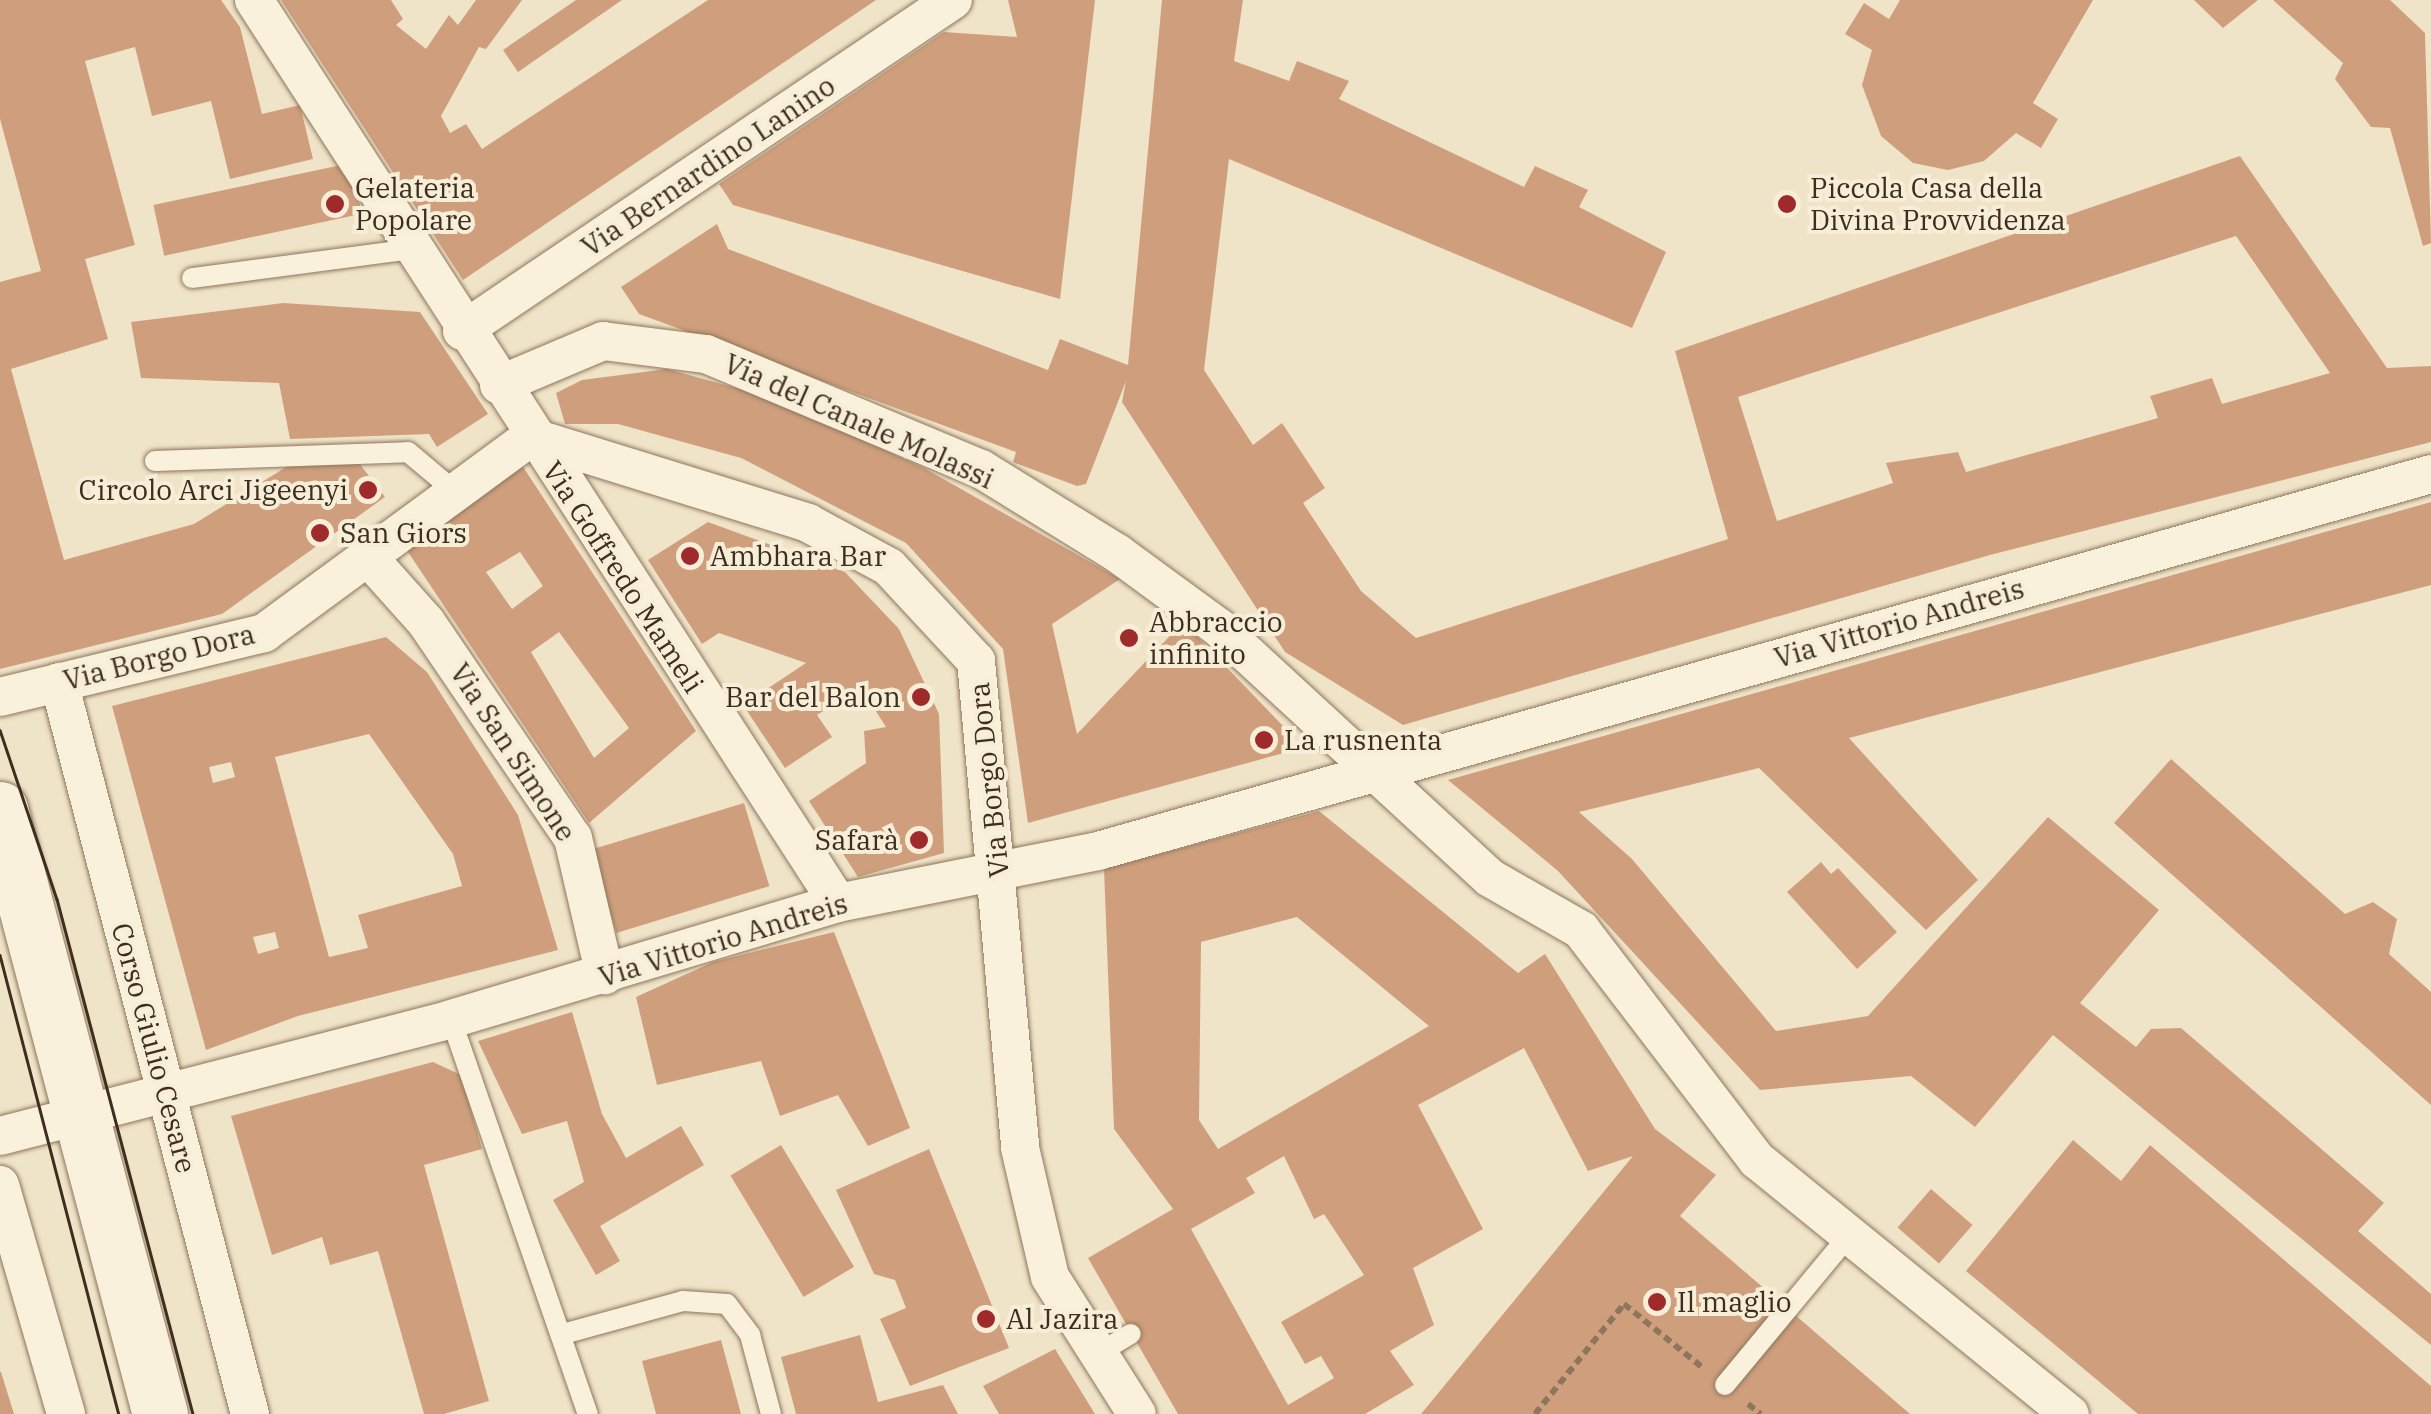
<!DOCTYPE html>
<meta charset="utf-8">
<style>
body{margin:0}
#map{position:relative;width:2431px;height:1414px;overflow:hidden;background:#f0e4c8;font-family:"IBM Plex Serif",serif}
div>[style]{position:absolute}
.building>*{inset:0;background:#cf9f7d;transform-origin:0 0}
.path>*{height:6px;margin-top:-3px;transform-origin:0;background:repeating-linear-gradient(90deg,#8d765c 0 8px,transparent 0 13px)}
.roads{filter:drop-shadow(0 0 2px #8d765c) drop-shadow(0 0 2px #8d765c)}
.lane>*{height:20px;margin:-10px;padding:0 10px;transform-origin:10px;border-radius:10px;background:#faf1dc}
.street>*{height:38px;margin:-19px;padding:0 19px;transform-origin:19px;border-radius:19px;background:#faf1dc}
.secondary>*{height:55px;margin:-27.5px;padding:0 27.5px;transform-origin:27.5px;border-radius:27.5px;background:#faf1dc}
.tram>*{height:2.5px;margin:-1.25px;padding:0 1.25px;transform-origin:1.25px;border-radius:1.25px;background:#3d2e20}
.dots>*{width:28px;height:28px;translate:-50% -50%;box-sizing:border-box;border:5px solid #f7eed8;border-radius:50%}
span{translate:-50% -50%;white-space:nowrap;text-align:center;line-height:1.15;-webkit-text-stroke:8px #f7eed8;paint-order:stroke}
.street-label{font-size:28px;color:#3d2e20}
.poi-label{font-size:28px;color:#3d2e20}
.left{translate:0 -50%;text-align:left}
.right{translate:-100% -50%;text-align:right}
</style>
<div id="map">
<div class="building">
<div style="clip-path:polygon(0 0,221px 0,240px 27px,262px 114px,300px 105px,313px 159px,230px 179px,211px 101px,152px 116px,135px 47px,85px 61px,135px 245px,85px 259px,108px 339px,11px 369px,64px 560px,194px 524px,291px 464px,359px 463px,385px 497px,222px 614px,0 669px,0 282px,41px 271px,0 119px)"></div>
<div style="clip-path:polygon(281px 0,391px 0,403px 19px,396px 25px,426px 49px,449px 15px,458px 25px,476px 0,522px 0,486px 49px,479px 47px,441px 116px,450px 133px,466px 124px,482px 149px,708px 0,876px 0,463px 280px)"></div>
<div style="clip-path:polygon(576px 0,622px 0,518px 72px,503px 50px)"></div>
<div style="clip-path:polygon(1008px 0,1095px 0,1060px 299px,733px 205px,719px 184px,944px 32px,1017px 37px)"></div>
<div style="clip-path:polygon(evenodd,1162px 0,1243px 0,1234px 61px,1289px 81px,1297px 61px,1349px 81px,1339px 99px,1524px 187px,1535px 166px,1588px 190px,1579px 207px,1666px 252px,1632px 328px,1229px 159px,1204px 370px,1253px 445px,1282px 423px,1325px 488px,1303px 503px,1361px 591px,1416px 638px,1728px 539px,1675px 351px,2240px 156px,2387px 368px,2431px 366px,2431px 442px,1990px 555px,1403px 725px,1285px 652px,1122px 402px,1126px 381px,1086px 484px,1077px 486px,1013px 462px,1016px 452px,639px 314px,621px 287px,717px 224px,728px 249px,1048px 370px,1060px 339px,1128px 365px,1162px 0,2236px 236px,2330px 373px,2222px 404px,2212px 378px,2150px 396px,2158px 418px,1966px 472px,1958px 452px,1886px 463px,1893px 483px,1777px 521px,1738px 397px,2236px 236px)"></div>
<div style="clip-path:polygon(1900px 0,2093px 0,2033px 103px,2058px 119px,2041px 148px,2016px 133px,1984px 161px,1948px 170px,1913px 163px,1881px 136px,1862px 85px,1872px 50px,1845px 34px,1864px 3px,1889px 19px)"></div>
<div style="clip-path:polygon(2194px 0,2258px 0,2223px 28px)"></div>
<div style="clip-path:polygon(2273px 0,2390px 0,2425px 33px,2431px 243px,2423px 246px,2390px 128px,2371px 127px,2335px 79px,2343px 63px)"></div>
<div style="left:351px;top:163px;width:52px;height:202px;rotate:78deg"></div>
<div style="clip-path:polygon(283px 303px,420px 312px,488px 414px,437px 447px,429px 434px,290px 439px,279px 383px,141px 378px,131px 322px)"></div>
<div style="clip-path:polygon(667px 369px,765px 396px,924px 468px,1120px 579px,1052px 624px,1077px 734px,1183px 622px,1285px 728px,1284px 753px,1028px 823px,1003px 649px,906px 543px,741px 458px,618px 424px,565px 424px,556px 393px,582px 380px)"></div>
<div style="clip-path:polygon(evenodd,516px 456px,696px 731px,589px 823px,400px 540px,516px 456px,520px 552px,543px 586px,512px 609px,486px 572px,520px 552px,516px 456px,559px 632px,629px 728px,594px 758px,531px 652px,559px 632px)"></div>
<div style="clip-path:polygon(2431px 502px,2431px 585px,1849px 738px,1978px 880px,1926px 930px,1759px 768px,1579px 812px,1632px 859px,1776px 1031px,1868px 1016px,2048px 817px,2159px 910px,2080px 1003px,2136px 1047px,2151px 1029px,2181px 1028px,2384px 1203px,2358px 1231px,2431px 1294px,2431px 1345px,2053px 1035px,1975px 1127px,1911px 1076px,1760px 1090px,1558px 871px,1448px 780px)"></div>
<div style="clip-path:polygon(708px 522px,845px 572px,899px 629px,939px 714px,944px 853px,858px 877px,809px 801px,866px 763px,864px 731px,886px 727px,861px 688px,817px 715px,832px 737px,785px 768px,743px 705px,806px 663px,719px 633px,702px 644px,648px 560px)"></div>
<div style="clip-path:polygon(evenodd,386px 637px,427px 672px,518px 815px,558px 950px,298px 1016px,206px 1050px,112px 706px,386px 637px,369px 734px,453px 854px,462px 886px,358px 915px,368px 948px,329px 957px,275px 757px,369px 734px,386px 637px,231px 762px,235px 777px,213px 783px,209px 767px,231px 762px,386px 637px,275px 932px,279px 948px,258px 954px,253px 937px,275px 932px)"></div>
<div style="clip-path:polygon(2171px 759px,2345px 914px,2373px 902px,2397px 919px,2389px 954px,2431px 992px,2431px 1105px,2114px 823px)"></div>
<div style="left:744px;top:803px;width:87px;height:160px;rotate:73deg"></div>
<div style="clip-path:polygon(evenodd,1319px 811px,1518px 973px,1545px 954px,1655px 1129px,1716px 1175px,1680px 1216px,1910px 1414px,1421px 1414px,1633px 1156px,1588px 1171px,1524px 1048px,1418px 1105px,1483px 1229px,1413px 1268px,1434px 1325px,1390px 1351px,1414px 1385px,1365px 1414px,1178px 1414px,1088px 1258px,1173px 1209px,1114px 1129px,1104px 869px,1319px 811px,1297px 917px,1429px 1026px,1218px 1149px,1199px 1120px,1201px 942px,1297px 917px,1319px 811px,1284px 1156px,1314px 1219px,1324px 1214px,1364px 1275px,1281px 1322px,1305px 1364px,1321px 1356px,1334px 1378px,1288px 1405px,1191px 1229px,1255px 1193px,1246px 1178px,1284px 1156px)"></div>
<div style="clip-path:polygon(1821px 862px,1831px 874px,1838px 868px,1897px 932px,1857px 969px,1787px 892px)"></div>
<div style="clip-path:polygon(834px 932px,910px 1128px,868px 1146px,838px 1095px,780px 1116px,761px 1061px,657px 1085px,636px 997px,713px 962px)"></div>
<div style="clip-path:polygon(572px 1012px,602px 1114px,626px 1158px,681px 1126px,704px 1165px,600px 1226px,620px 1261px,596px 1275px,553px 1200px,584px 1182px,567px 1121px,522px 1134px,478px 1041px)"></div>
<div style="clip-path:polygon(433px 1062px,461px 1075px,482px 1149px,424px 1165px,489px 1401px,444px 1414px,424px 1414px,378px 1251px,330px 1265px,322px 1237px,272px 1255px,231px 1116px)"></div>
<div style="clip-path:polygon(2073px 1140px,2121px 1181px,2150px 1145px,2431px 1386px,2431px 1414px,2138px 1414px,1966px 1271px)"></div>
<div style="left:781px;top:1145px;width:142px;height:59px;rotate:59deg"></div>
<div style="clip-path:polygon(929px 1149px,1009px 1348px,910px 1386px,880px 1319px,906px 1308px,895px 1280px,874px 1274px,836px 1190px)"></div>
<div style="left:1931px;top:1189px;width:55px;height:51px;rotate:41deg"></div>
<div style="clip-path:polygon(860px 1335px,878px 1402px,943px 1385px,958px 1414px,796px 1414px,781px 1357px)"></div>
<div style="clip-path:polygon(721px 1340px,741px 1414px,656px 1414px,642px 1361px)"></div>
<div style="clip-path:polygon(1055px 1349px,1095px 1414px,999px 1414px,983px 1386px)"></div>
<div style="clip-path:polygon(0 1372px,1px 1372px,14px 1414px,0 1414px)"></div>
</div>
<div class="path">
<div style="left:1748px;top:1404px;width:16px;rotate:38deg"></div>
<div style="left:1535px;top:1414px;width:141px;rotate:-51deg"></div>
<div style="left:1624px;top:1304px;width:102px;rotate:39deg"></div>
</div>
<div class="roads">
<div class="lane">
<div style="left:192px;top:278px;width:221px;rotate:-7.5deg"></div>
<div style="left:155px;top:461px;width:253px;rotate:-2deg"></div>
<div style="left:408px;top:452px;width:57px;rotate:40.1deg"></div>
<div style="left:451px;top:1019px;width:418px;rotate:70.9deg"></div>
<div style="left:563px;top:1334px;width:124px;rotate:-15.4deg"></div>
<div style="left:683px;top:1301px;width:44px;rotate:3.9deg"></div>
<div style="left:727px;top:1304px;width:39px;rotate:53deg"></div>
<div style="left:750px;top:1335px;width:82px;rotate:75.1deg"></div>
<div style="left:1099px;top:1353px;width:37px;rotate:-31deg"></div>
<div style="left:1725px;top:1385px;width:196px;rotate:-50.4deg"></div>
</div>
<div class="street">
<div style="left:254px;top:0;width:1075px;rotate:57.11deg"></div>
<div style="left:462px;top:331px;width:592px;rotate:-33.99deg"></div>
<div style="left:499px;top:385px;width:113px;rotate:-22.9deg"></div>
<div style="left:603px;top:341px;width:104px;rotate:7.2deg"></div>
<div style="left:706px;top:354px;width:298px;rotate:22.7deg"></div>
<div style="left:981px;top:469px;width:160px;rotate:31.7deg"></div>
<div style="left:1117px;top:553px;width:125px;rotate:36.2deg"></div>
<div style="left:1218px;top:627px;width:370px;rotate:42.7deg"></div>
<div style="left:1490px;top:878px;width:105px;rotate:29.7deg"></div>
<div style="left:1581px;top:930px;width:290px;rotate:52.6deg"></div>
<div style="left:1757px;top:1160px;width:403px;rotate:39.1deg"></div>
<div style="left:367px;top:556px;width:89px;rotate:48.2deg"></div>
<div style="left:426px;top:622px;width:261px;rotate:55.8deg"></div>
<div style="left:573px;top:838px;width:141px;rotate:76.9deg"></div>
<div style="left:59px;top:682px;width:757px;rotate:75.38deg"></div>
<div style="left:0;top:697px;width:272px;rotate:-13.6deg"></div>
<div style="left:264px;top:633px;width:331px;rotate:-36.3deg"></div>
<div style="left:531px;top:437px;width:290px;rotate:17.2deg"></div>
<div style="left:808px;top:523px;width:92px;rotate:28.5deg"></div>
<div style="left:889px;top:567px;width:128px;rotate:47.2deg"></div>
<div style="left:976px;top:661px;width:489px;rotate:84.8deg"></div>
<div style="left:1020px;top:1148px;width:132px;rotate:76.9deg"></div>
<div style="left:1050px;top:1277px;width:162px;rotate:57.6deg"></div>
<div style="left:0;top:1136px;width:466px;rotate:-14.5deg"></div>
<div style="left:451px;top:1019px;width:404px;rotate:-16.7deg"></div>
<div style="left:838px;top:903px;width:265px;rotate:-11.3deg"></div>
<div style="left:1098px;top:851px;width:1385px;rotate:-15.79deg"></div>
<div style="left:0;top:1185px;width:238px;rotate:73.9deg"></div>
</div>
<div class="secondary">
<div style="left:0;top:809px;width:626px;rotate:75.19deg"></div>
</div>
</div>
<div class="tram">
<div style="left:0;top:730px;width:178px;rotate:71.4deg"></div>
<div style="left:57px;top:899px;width:533px;rotate:75.21deg"></div>
<div style="left:0;top:955px;width:474px;rotate:75.5deg"></div>
</div>
<div class="dots">
<div style="left:335px;top:204px;background:#9e2a2b"></div>
<div style="left:1787px;top:204px;background:#9e2a2b"></div>
<div style="left:368px;top:490px;background:#9e2a2b"></div>
<div style="left:320px;top:533px;background:#9e2a2b"></div>
<div style="left:690px;top:556px;background:#9e2a2b"></div>
<div style="left:1129px;top:638px;background:#9e2a2b"></div>
<div style="left:921px;top:697px;background:#9e2a2b"></div>
<div style="left:1264px;top:740px;background:#9e2a2b"></div>
<div style="left:919px;top:840px;background:#9e2a2b"></div>
<div style="left:1657px;top:1302px;background:#9e2a2b"></div>
<div style="left:986px;top:1319px;background:#9e2a2b"></div>
</div>
<div class="street-label">
<span style="left:708px;top:166px;rotate:-34deg">Via Bernardino Lanino</span>
<span style="left:859px;top:421px;rotate:24deg">Via del Canale Molassi</span>
<span style="left:623px;top:577px;rotate:57deg">Via Goffredo Mameli</span>
<span style="left:1899px;top:623px;rotate:-16deg">Via Vittorio Andreis</span>
<span style="left:159px;top:657px;rotate:-14deg">Via Borgo Dora</span>
<span style="left:513px;top:752px;rotate:57deg">Via San Simone</span>
<span style="left:989px;top:780px;rotate:-96deg">Via Borgo Dora</span>
<span style="left:723px;top:940px;rotate:-17deg">Via Vittorio Andreis</span>
<span style="left:154px;top:1048px;rotate:75deg">Corso Giulio Cesare</span>
</div>
<div class="poi-label">
<span class="left" style="left:355px;top:204px">Gelateria<br>Popolare</span>
<span class="left" style="left:1810px;top:204px">Piccola Casa della<br>Divina Provvidenza</span>
<span class="right" style="left:348px;top:490px">Circolo Arci Jigeenyi</span>
<span class="left" style="left:340px;top:533px">San Giors</span>
<span class="left" style="left:710px;top:556px">Ambhara Bar</span>
<span class="left" style="left:1149px;top:638px">Abbraccio<br>infinito</span>
<span class="right" style="left:901px;top:697px">Bar del Balon</span>
<span class="left" style="left:1284px;top:740px">La rusnenta</span>
<span class="right" style="left:899px;top:840px">Safarà</span>
<span class="left" style="left:1677px;top:1302px">Il maglio</span>
<span class="left" style="left:1006px;top:1319px">Al Jazira</span>
</div>
</div>
